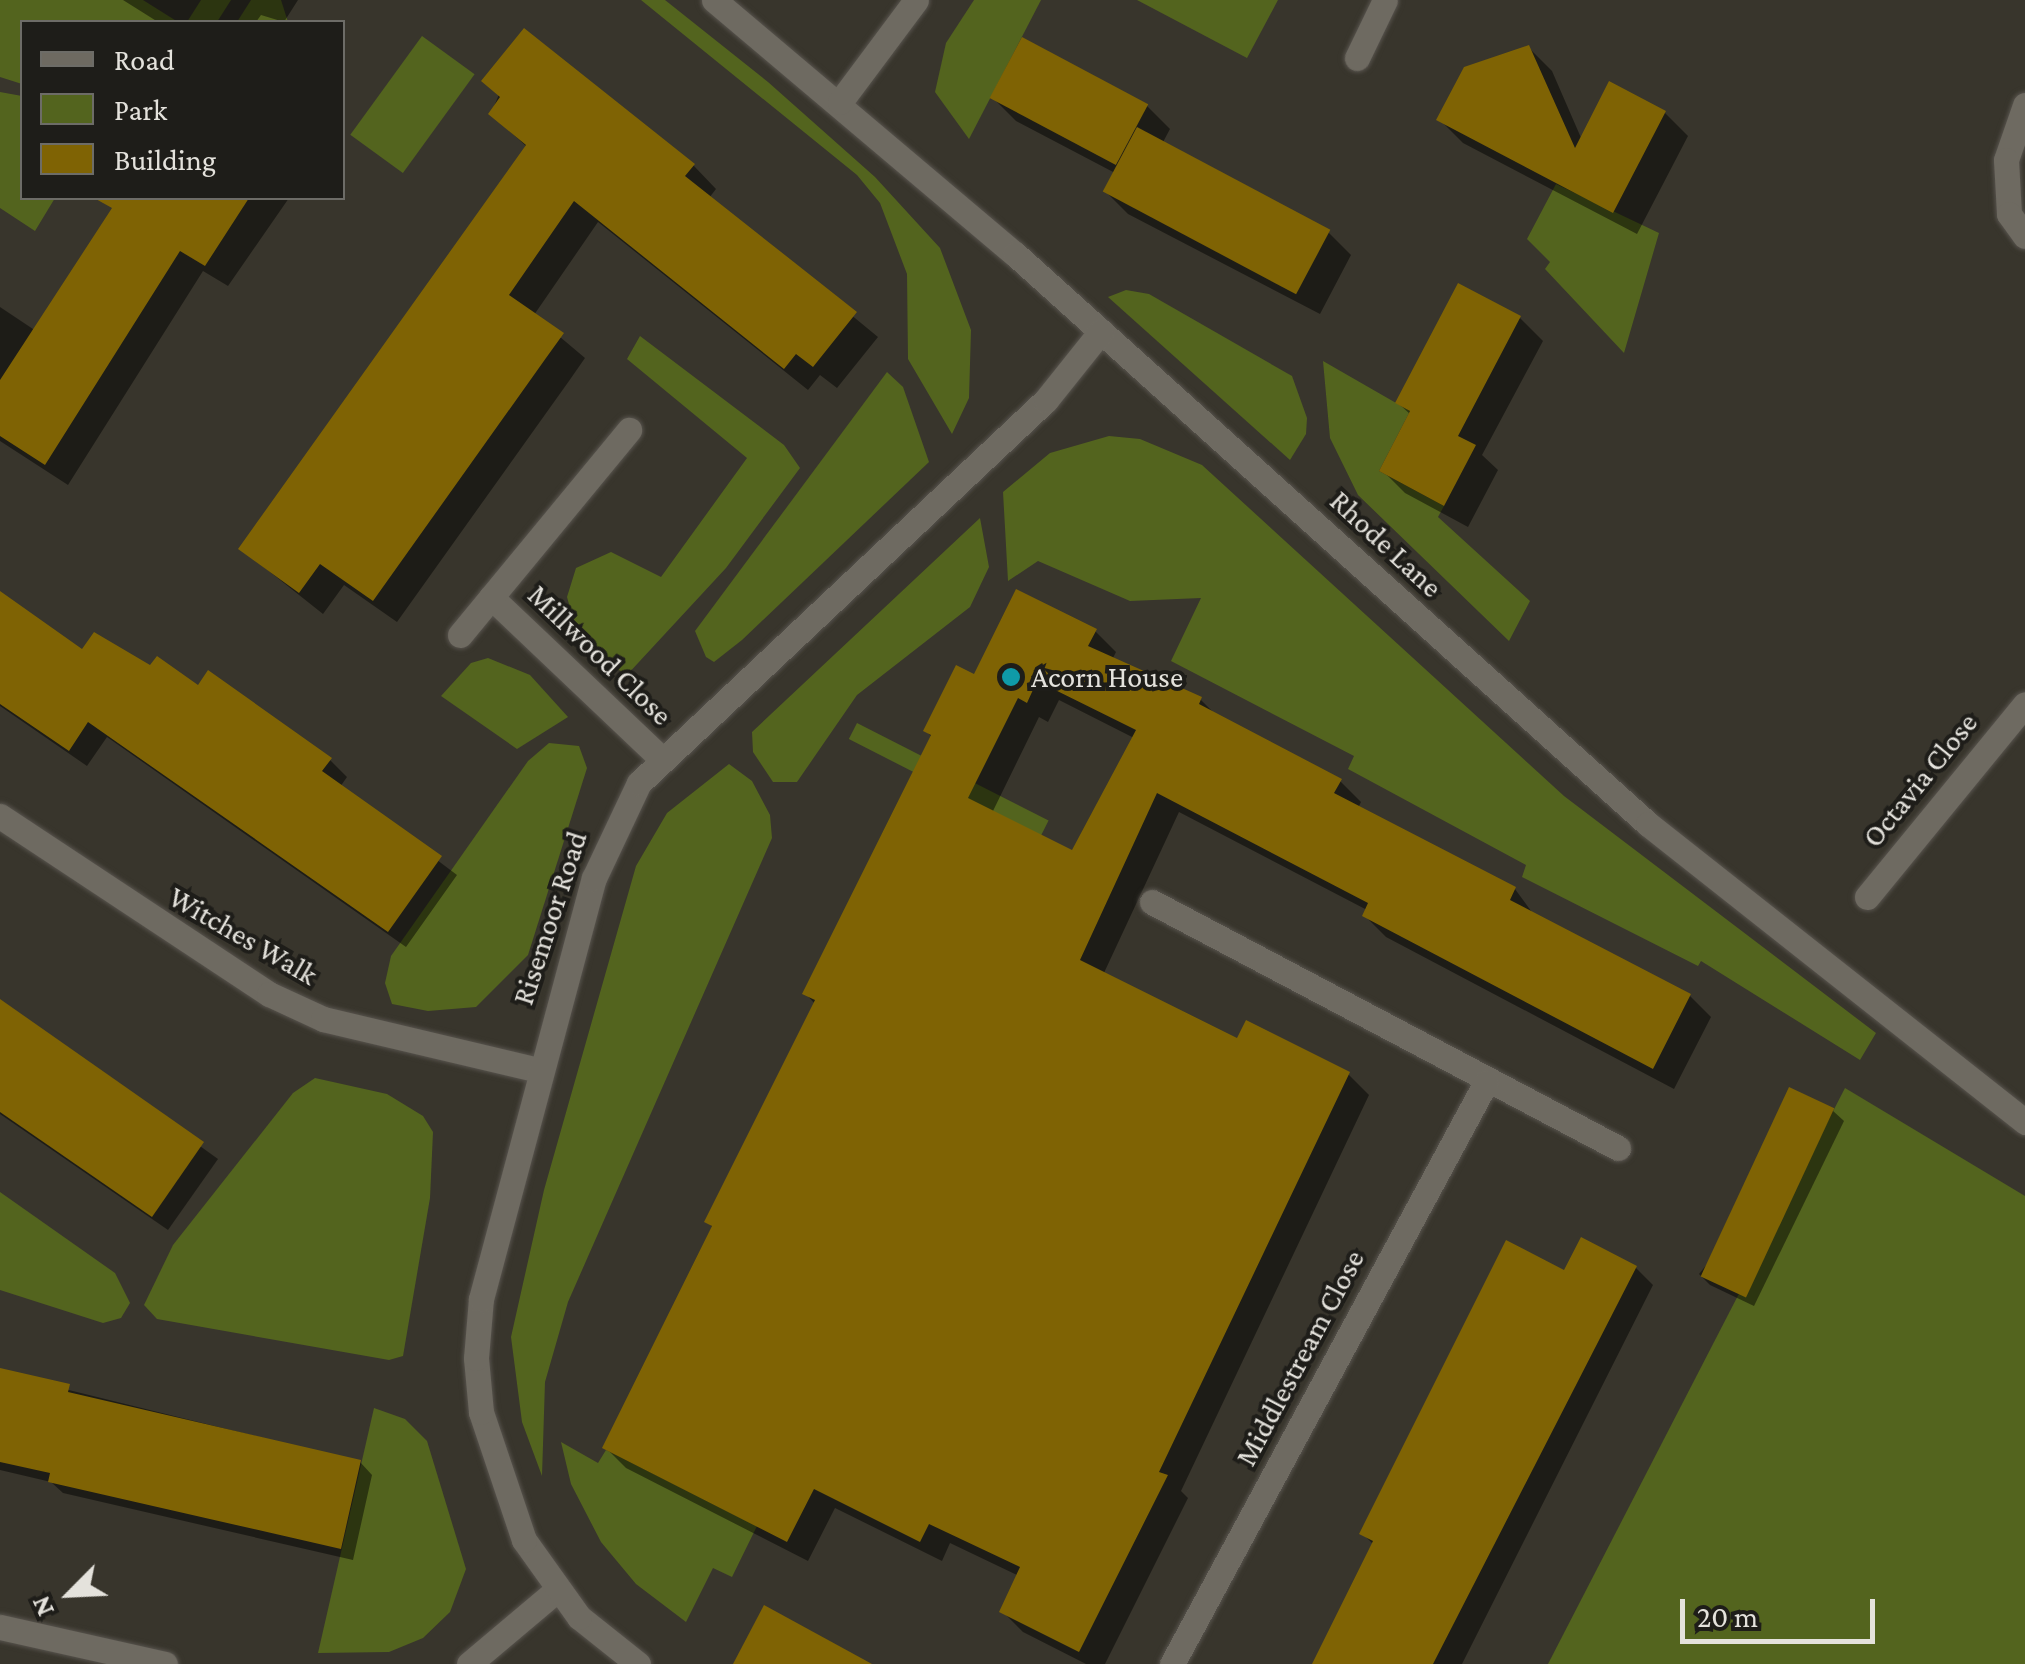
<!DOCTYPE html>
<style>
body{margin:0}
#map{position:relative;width:2025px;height:1664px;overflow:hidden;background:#38352c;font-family:"Crimson Pro",serif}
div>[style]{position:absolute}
.green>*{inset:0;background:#53641e;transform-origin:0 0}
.shadow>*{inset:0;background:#0007}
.building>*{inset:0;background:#7f6304;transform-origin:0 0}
.roads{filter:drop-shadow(0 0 2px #57534d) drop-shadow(0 0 2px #57534d)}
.street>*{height:25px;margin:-12.5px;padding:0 12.5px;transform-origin:12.5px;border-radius:12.5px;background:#6e6a61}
.dots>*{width:28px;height:28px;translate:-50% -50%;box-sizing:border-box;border:5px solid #1e1d19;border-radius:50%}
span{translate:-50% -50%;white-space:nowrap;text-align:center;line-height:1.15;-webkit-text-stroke:8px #1e1d19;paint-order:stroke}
.street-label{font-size:30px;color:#e4e2dc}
.poi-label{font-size:30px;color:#e4e2dc}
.left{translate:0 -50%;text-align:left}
.legend{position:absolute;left:20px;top:20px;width:325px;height:180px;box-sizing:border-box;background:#1e1d19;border:2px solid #6d6c67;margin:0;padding:12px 18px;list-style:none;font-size:30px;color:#e4e2dc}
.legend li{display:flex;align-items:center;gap:20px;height:50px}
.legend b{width:50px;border:2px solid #6d6c67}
.north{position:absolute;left:20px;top:1544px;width:100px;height:100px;-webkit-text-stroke:8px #1e1d19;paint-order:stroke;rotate:246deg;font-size:28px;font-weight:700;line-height:40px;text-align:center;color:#e4e2dc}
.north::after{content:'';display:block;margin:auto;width:35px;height:45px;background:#e4e2dc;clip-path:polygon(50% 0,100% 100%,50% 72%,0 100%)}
.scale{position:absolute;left:1680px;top:1599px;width:195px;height:45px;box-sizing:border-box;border:5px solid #e4e2dc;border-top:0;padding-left:12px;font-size:30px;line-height:35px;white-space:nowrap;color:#e4e2dc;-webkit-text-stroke:8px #1e1d19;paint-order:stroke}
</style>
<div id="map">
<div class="green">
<div style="clip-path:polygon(0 0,143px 0,178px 22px,22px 22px,22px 84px,0 77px)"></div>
<div style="clip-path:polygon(201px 0,231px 0,217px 22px,187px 22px)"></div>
<div style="clip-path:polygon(251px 0,281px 0,288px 22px,237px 22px)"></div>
<div style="clip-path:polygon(641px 0,665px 0,768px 82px,875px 177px,940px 248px,971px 330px,969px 398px,952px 434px,908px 359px,907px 274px,880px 203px,857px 175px)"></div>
<div style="clip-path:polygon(974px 0,1041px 0,969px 139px,935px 92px,946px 43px)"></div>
<div style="clip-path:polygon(1137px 0,1278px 0,1247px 58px)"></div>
<div style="left:422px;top:36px;width:65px;height:122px;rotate:36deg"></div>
<div style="clip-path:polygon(0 92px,22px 96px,22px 198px,55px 198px,35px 231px,0 208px)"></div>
<div style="clip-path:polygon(1556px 184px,1659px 233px,1624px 353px,1545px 269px,1550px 262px,1527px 239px)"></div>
<div style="clip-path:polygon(1126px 290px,1149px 294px,1292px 376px,1307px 418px,1306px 434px,1290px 460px,1108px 297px)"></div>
<div style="clip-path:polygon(640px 336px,784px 445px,800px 468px,726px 568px,626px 676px,577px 633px,567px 597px,576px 568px,611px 552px,661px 577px,747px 458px,627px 359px)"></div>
<div style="clip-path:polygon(1323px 361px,1410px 411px,1379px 471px,1444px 506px,1438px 517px,1530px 601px,1509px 641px,1358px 495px,1330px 438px)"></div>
<div style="clip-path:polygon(887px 372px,903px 387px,929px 462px,742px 640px,714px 662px,706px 657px,695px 631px)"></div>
<div style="clip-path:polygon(1109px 436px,1140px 439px,1202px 465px,1564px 796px,1876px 1033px,1860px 1060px,1701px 961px,1698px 966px,1522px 877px,1526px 865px,1348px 769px,1354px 756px,1171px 661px,1201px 598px,1130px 601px,1038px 561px,1008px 581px,1003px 492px,1050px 453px)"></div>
<div style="clip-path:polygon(980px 518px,989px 567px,970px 607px,857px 695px,797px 782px,773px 782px,753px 752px,752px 732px)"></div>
<div style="clip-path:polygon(488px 658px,530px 675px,568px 717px,517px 749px,441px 696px,471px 663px)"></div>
<div style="left:857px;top:723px;width:215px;height:18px;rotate:27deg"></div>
<div style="clip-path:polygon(549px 743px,579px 746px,587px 768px,528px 955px,476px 1007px,428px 1011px,392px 1004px,385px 983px,391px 956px,528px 761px)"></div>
<div style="clip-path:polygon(729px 764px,752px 781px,770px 815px,772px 838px,568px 1302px,545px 1382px,542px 1476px,522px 1422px,511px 1337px,544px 1190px,636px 866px,667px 813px)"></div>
<div style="clip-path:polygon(315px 1078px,387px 1094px,423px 1116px,433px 1132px,430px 1198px,403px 1356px,389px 1360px,157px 1319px,144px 1305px,173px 1245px,293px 1093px)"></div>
<div style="clip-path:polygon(1845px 1088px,2025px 1196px,2025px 1664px,1548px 1664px)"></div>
<div style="clip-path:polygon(0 1192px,115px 1273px,130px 1303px,121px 1318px,103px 1323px,0 1290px)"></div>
<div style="clip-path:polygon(374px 1408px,405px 1419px,427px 1441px,466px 1569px,450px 1612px,423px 1638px,389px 1652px,318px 1653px)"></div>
<div style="clip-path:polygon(561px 1442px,598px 1463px,606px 1450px,757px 1526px,732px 1577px,713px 1568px,686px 1622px,636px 1584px,601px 1542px,571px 1484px)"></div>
</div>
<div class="shadow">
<div style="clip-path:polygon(123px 0,298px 0,284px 22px,261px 15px,256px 22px,158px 22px)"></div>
<div style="clip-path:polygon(524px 32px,694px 166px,716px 189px,709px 198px,878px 337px,837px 388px,820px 375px,808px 390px,598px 222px,534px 315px,585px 358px,569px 381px,397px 622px,344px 585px,323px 614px,241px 549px,527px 147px,491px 114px)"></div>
<div style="clip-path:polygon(1529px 48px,1552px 71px,1582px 140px,1610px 85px,1665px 113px,1688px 136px,1637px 234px,1463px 143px,1440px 120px)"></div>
<div style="clip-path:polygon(993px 98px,1147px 106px,1170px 129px,1162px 144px,1328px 232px,1351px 255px,1320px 314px,1128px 214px,1105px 191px,1115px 173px,1016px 121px)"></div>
<div style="clip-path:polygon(135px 198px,289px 198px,228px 286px,203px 271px,68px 485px,0 441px,0 307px,36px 331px)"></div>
<div style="clip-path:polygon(1520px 318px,1543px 341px,1482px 455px,1498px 470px,1468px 527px,1405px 493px,1382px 470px,1411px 415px,1398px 403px)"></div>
<div style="clip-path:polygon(0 595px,83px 652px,151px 668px,199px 688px,330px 760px,347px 777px,340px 787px,457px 875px,406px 947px,107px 737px,87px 766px,0 706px)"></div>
<div style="clip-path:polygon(evenodd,1095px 631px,1116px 652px,1112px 660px,1200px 699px,1218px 717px,1340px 781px,1361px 802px,1358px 808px,1515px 889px,1534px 915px,1690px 996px,1711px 1017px,1674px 1089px,1386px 937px,1365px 916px,1367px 910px,1179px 812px,1103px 975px,1238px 1042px,1348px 1074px,1369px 1095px,1181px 1491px,1188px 1498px,1105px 1664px,1086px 1664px,1023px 1632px,1002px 1611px,1019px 1576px,950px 1543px,942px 1561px,835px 1508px,808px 1561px,626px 1468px,605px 1447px,714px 1229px,707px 1221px,815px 1004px,805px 993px,932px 737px,926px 731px,975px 677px,1095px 631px,1059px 700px,1134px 738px,1073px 854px,992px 813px,1039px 717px,1048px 722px,1059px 700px)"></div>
<div style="clip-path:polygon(0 1002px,218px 1159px,168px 1230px,0 1114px)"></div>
<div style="clip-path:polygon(1832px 1110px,1844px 1121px,1754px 1306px,1710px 1285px,1699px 1274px)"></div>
<div style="clip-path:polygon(1636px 1268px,1653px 1285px,1462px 1664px,1316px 1664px,1374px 1545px,1362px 1533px,1565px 1274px)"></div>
<div style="clip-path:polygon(0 1373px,360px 1462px,372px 1475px,353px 1560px,63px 1493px,51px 1482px,0 1470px)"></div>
</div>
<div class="building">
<div style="clip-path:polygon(524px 28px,695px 164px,685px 176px,857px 312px,813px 367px,796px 354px,784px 369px,574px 201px,509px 295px,564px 333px,546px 358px,373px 601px,320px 564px,299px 593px,238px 549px,526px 145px,488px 114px,500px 97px,481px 81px)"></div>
<div style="left:1022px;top:37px;width:143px;height:69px;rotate:28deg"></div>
<div style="clip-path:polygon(1529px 45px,1575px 148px,1609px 81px,1666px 111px,1613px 213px,1436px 120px,1464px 67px)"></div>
<div style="left:1137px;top:127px;width:219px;height:73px;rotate:28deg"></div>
<div style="clip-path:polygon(94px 198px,249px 198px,205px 266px,180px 251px,45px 465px,0 436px,0 380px,112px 208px)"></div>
<div style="clip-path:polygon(1458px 283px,1521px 316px,1458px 436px,1476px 445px,1444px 506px,1379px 471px,1410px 411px,1395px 403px)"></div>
<div style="clip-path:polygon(evenodd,1016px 589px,1097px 629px,1088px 646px,1202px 697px,1199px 704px,1342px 779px,1334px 793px,1516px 887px,1510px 900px,1691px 994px,1653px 1069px,1362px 916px,1368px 903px,1157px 793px,1080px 960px,1237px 1038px,1246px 1020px,1350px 1072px,1159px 1472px,1168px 1475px,1079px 1652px,999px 1612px,1020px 1567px,929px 1524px,920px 1542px,814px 1489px,787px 1542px,602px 1448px,712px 1226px,704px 1222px,815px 1000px,802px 994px,931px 735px,923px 731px,956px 665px,974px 674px,1016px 589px,1037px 681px,1136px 730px,1072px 850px,968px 798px,1018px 698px,1027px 703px,1037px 681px)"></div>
<div style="clip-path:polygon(0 591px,82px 649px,94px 632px,150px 665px,157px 656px,198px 685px,208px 670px,332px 758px,322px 771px,442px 856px,388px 932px,88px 722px,69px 751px,0 704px)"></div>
<div style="clip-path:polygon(0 999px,204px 1142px,152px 1217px,0 1112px)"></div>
<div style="left:1789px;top:1087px;width:50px;height:209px;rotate:25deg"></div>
<div style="clip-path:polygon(1581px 1237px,1637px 1266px,1433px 1664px,1312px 1664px,1373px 1541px,1359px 1534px,1506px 1240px,1564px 1270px)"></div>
<div style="clip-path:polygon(0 1368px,70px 1384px,68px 1392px,361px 1460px,341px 1549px,48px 1482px,50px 1473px,0 1462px)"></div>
<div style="clip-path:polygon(764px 1605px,872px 1664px,733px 1664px)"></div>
</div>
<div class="roads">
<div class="street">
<div style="left:714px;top:0;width:394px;rotate:40.2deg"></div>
<div style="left:1015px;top:254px;width:852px;rotate:42deg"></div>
<div style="left:1648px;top:824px;width:481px;rotate:38.3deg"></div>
<div style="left:1357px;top:58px;width:64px;rotate:-64.2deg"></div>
<div style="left:840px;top:102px;width:127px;rotate:-53.3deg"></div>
<div style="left:2025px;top:105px;width:58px;rotate:109.1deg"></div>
<div style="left:2006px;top:160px;width:54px;rotate:86.8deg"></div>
<div style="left:2009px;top:214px;width:27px;rotate:54deg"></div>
<div style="left:491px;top:597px;width:237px;rotate:43.5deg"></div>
<div style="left:460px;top:635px;width:266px;rotate:-50.5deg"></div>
<div style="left:0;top:816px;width:323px;rotate:33.5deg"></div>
<div style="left:269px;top:994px;width:60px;rotate:24.8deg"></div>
<div style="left:323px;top:1019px;width:221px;rotate:13.3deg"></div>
<div style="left:1867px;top:897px;width:249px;rotate:-50.7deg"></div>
<div style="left:1152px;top:902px;width:527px;rotate:27.83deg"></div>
<div style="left:0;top:1627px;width:169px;rotate:12.6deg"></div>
<div style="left:469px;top:1664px;width:116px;rotate:-40.1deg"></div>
<div style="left:638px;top:1664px;width:75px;rotate:-141.5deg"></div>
<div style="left:579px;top:1617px;width:95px;rotate:-125.5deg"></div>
<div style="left:524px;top:1540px;width:135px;rotate:-108.6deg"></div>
<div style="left:481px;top:1412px;width:54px;rotate:-95.3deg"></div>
<div style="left:476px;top:1358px;width:59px;rotate:-85.2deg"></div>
<div style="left:481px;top:1299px;width:436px;rotate:-75deg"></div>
<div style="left:594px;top:878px;width:105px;rotate:-64.7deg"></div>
<div style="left:639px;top:783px;width:559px;rotate:-43.26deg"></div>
<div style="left:1046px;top:400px;width:88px;rotate:-51.4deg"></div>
<div style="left:1172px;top:1664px;width:661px;rotate:-61.65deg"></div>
</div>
</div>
<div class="dots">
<div style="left:1011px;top:677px;background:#0f9aa8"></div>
</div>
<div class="street-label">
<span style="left:1386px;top:544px;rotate:43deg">Rhode Lane</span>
<span style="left:600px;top:655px;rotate:44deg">Millwood Close</span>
<span style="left:1920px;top:780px;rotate:-51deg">Octavia Close</span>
<span style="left:550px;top:918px;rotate:-72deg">Risemoor Road</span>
<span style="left:243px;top:936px;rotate:30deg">Witches Walk</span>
<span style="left:1300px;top:1358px;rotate:-62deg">Middlestream Close</span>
</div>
<div class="poi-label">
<span class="left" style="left:1031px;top:677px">Acorn House</span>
</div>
<ul class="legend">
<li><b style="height:12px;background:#6e6a61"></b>Road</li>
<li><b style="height:28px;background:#53641e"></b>Park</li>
<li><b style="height:28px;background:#7f6304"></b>Building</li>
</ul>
<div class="north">N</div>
<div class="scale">20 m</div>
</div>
